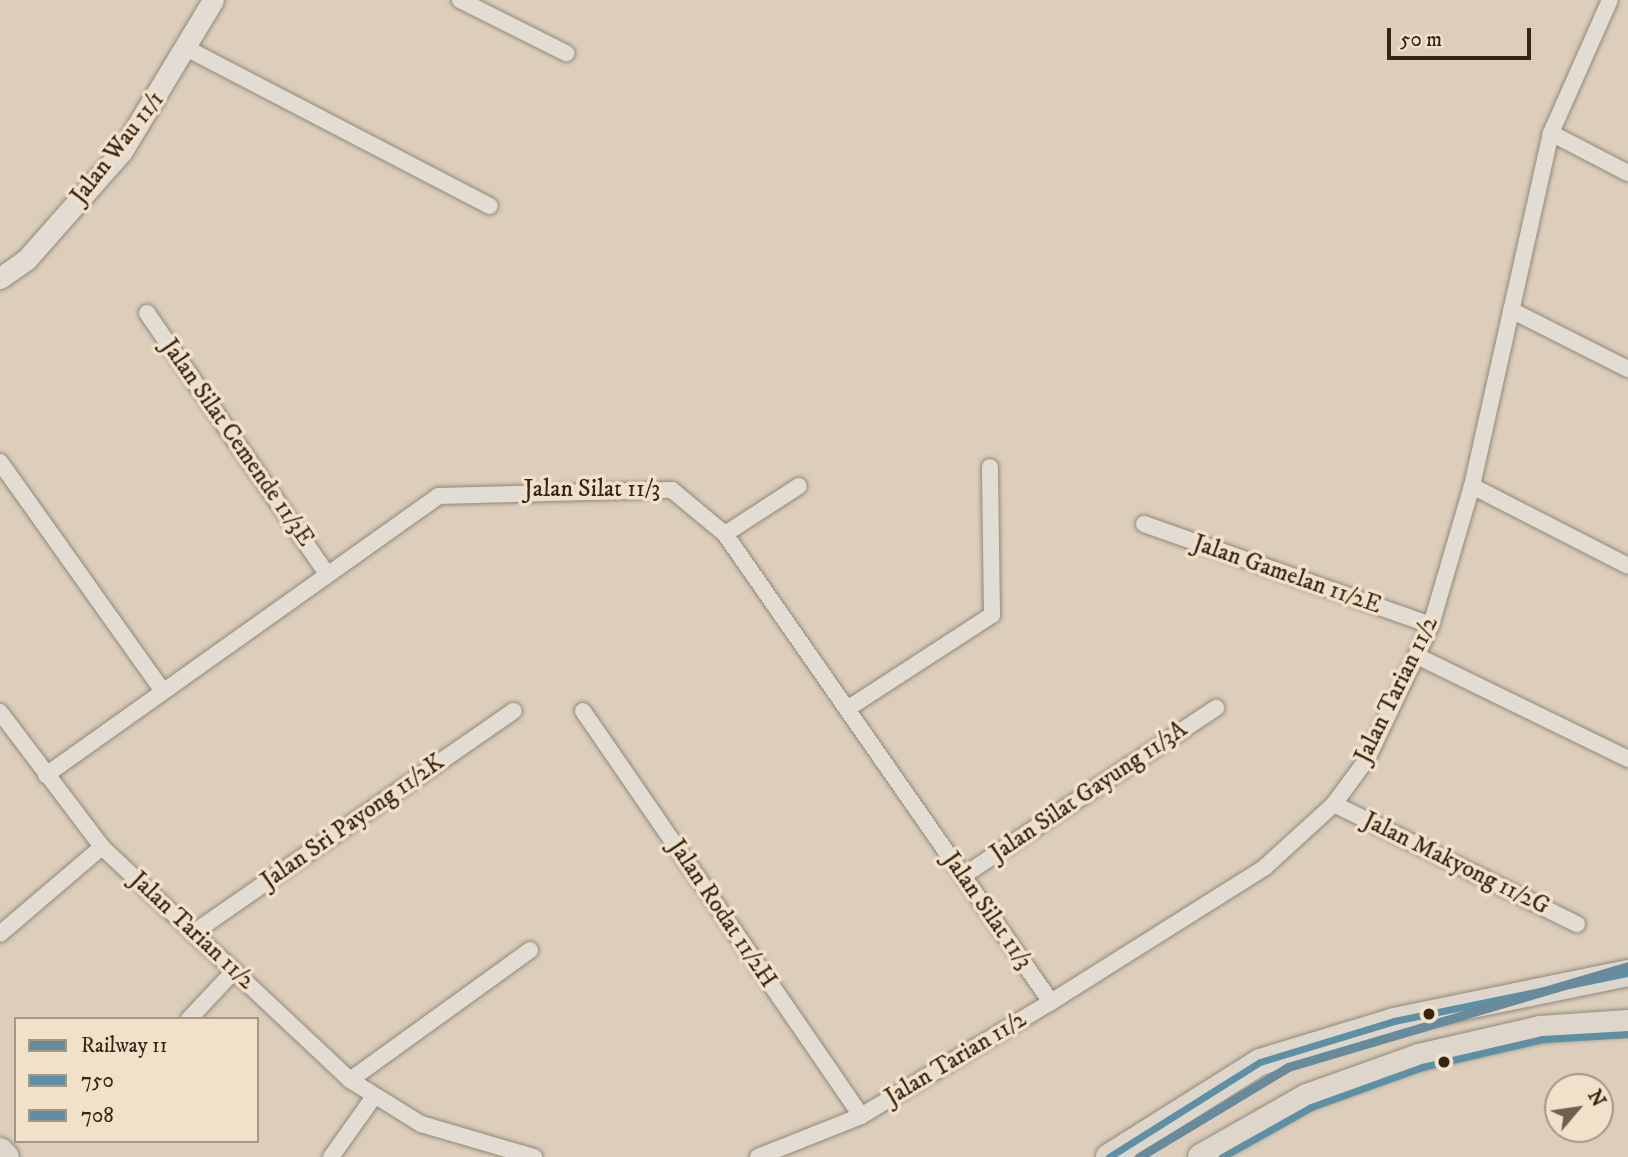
<!DOCTYPE html>
<style>
body{margin:0}
#map{position:relative;width:1628px;height:1157px;overflow:hidden;background:#dccebb;font-family:"IM FELL DW Pica",serif}
div>[style]{position:absolute}
.roads{filter:drop-shadow(0 0 2px #92887b) drop-shadow(0 0 2px #92887b)}
.minor>*{height:16px;margin:-8px;padding:0 8px;transform-origin:8px;border-radius:8px;background:#e3dcd3}
.tertiary>*{height:21px;margin:-10.5px;padding:0 10.5px;transform-origin:10.5px;border-radius:10.5px;background:#e3dcd3}
.primary>*{height:26px;margin:-13px;padding:0 13px;transform-origin:13px;border-radius:13px;background:#ded6cb}
.bus-1>*{height:7px;margin:-3.5px;padding:0 3.5px;transform-origin:3.5px;border-radius:3.5px;background:#5d90a4}
.bus-2>*{height:7px;margin:-3.5px;padding:0 3.5px;transform-origin:3.5px;border-radius:3.5px;background:#5d90a4}
.rail-1>*{height:9px;margin:-4.5px;padding:0 4.5px;transform-origin:4.5px;border-radius:4.5px;background:#678a9d}
.dots>*{width:19px;height:19px;translate:-50% -50%;box-sizing:border-box;border:4px solid #f1e1ca;border-radius:50%}
span{translate:-50% -50%;white-space:nowrap;text-align:center;line-height:1.15;-webkit-text-stroke:7px #f1e1ca;paint-order:stroke}
.street-label{font-size:24px;color:#372512}
.legend{position:absolute;left:14px;top:1017px;width:245px;height:126px;box-sizing:border-box;background:#f1e1ca;border:2px solid #a79680;margin:0;padding:9px 12px;list-style:none;font-size:21px;color:#372512}
.legend li{display:flex;align-items:center;gap:14px;height:35px}
.legend b{width:35px;border:2px solid #a79680}
.north{position:absolute;left:1544px;top:1073px;width:70px;height:70px;box-sizing:border-box;background:#f1e1ca;border:2px solid #a79680;border-radius:50%;rotate:61deg;font-size:19px;font-weight:700;line-height:28px;text-align:center;color:#372512}
.north::after{content:'';display:block;margin:auto;width:24px;height:32px;background:#71604d;clip-path:polygon(50% 0,100% 100%,50% 72%,0 100%)}
.scale{position:absolute;left:1387px;top:28px;width:144px;height:32px;box-sizing:border-box;border:4px solid #372512;border-top:0;padding-left:9px;font-size:21px;line-height:24px;white-space:nowrap;color:#372512;-webkit-text-stroke:5px #f1e1ca;paint-order:stroke}
</style>
<div id="map">
<div class="roads">
<div class="minor">
<div style="left:460px;top:0;width:119px;rotate:26.6deg"></div>
<div style="left:188px;top:49px;width:340px;rotate:27.5deg"></div>
<div style="left:1551px;top:133px;width:87px;rotate:27.5deg"></div>
<div style="left:1511px;top:310px;width:131px;rotate:26.8deg"></div>
<div style="left:147px;top:313px;width:317px;rotate:55.4deg"></div>
<div style="left:0;top:462px;width:280px;rotate:54.6deg"></div>
<div style="left:1472px;top:486px;width:175px;rotate:27.1deg"></div>
<div style="left:1144px;top:524px;width:304px;rotate:19.4deg"></div>
<div style="left:725px;top:534px;width:88px;rotate:-33deg"></div>
<div style="left:1417px;top:656px;width:235px;rotate:26deg"></div>
<div style="left:847px;top:709px;width:173px;rotate:-33deg"></div>
<div style="left:992px;top:615px;width:148px;rotate:-90.8deg"></div>
<div style="left:583px;top:711px;width:491px;rotate:55.5deg"></div>
<div style="left:0;top:712px;width:169px;rotate:52.9deg"></div>
<div style="left:102px;top:847px;width:340px;rotate:43.2deg"></div>
<div style="left:350px;top:1080px;width:84px;rotate:31.8deg"></div>
<div style="left:421px;top:1124px;width:118px;rotate:16.3deg"></div>
<div style="left:46px;top:775px;width:481px;rotate:-35.4deg"></div>
<div style="left:438px;top:496px;width:234px;rotate:-1.5deg"></div>
<div style="left:672px;top:490px;width:69px;rotate:39.7deg"></div>
<div style="left:725px;top:534px;width:570px;rotate:55.14deg"></div>
<div style="left:1334px;top:804px;width:271px;rotate:26.3deg"></div>
<div style="left:963px;top:876px;width:304px;rotate:-33.6deg"></div>
<div style="left:193px;top:933px;width:390px;rotate:-34.7deg"></div>
<div style="left:0;top:934px;width:134px;rotate:-40.5deg"></div>
<div style="left:189px;top:1019px;width:66px;rotate:-46.8deg"></div>
<div style="left:350px;top:1080px;width:222px;rotate:-35.8deg"></div>
<div style="left:331px;top:1157px;width:72px;rotate:-54.6deg"></div>
<div style="left:758px;top:1157px;width:111px;rotate:-21.7deg"></div>
<div style="left:861px;top:1116px;width:222px;rotate:-31deg"></div>
<div style="left:1051px;top:1002px;width:253px;rotate:-32.2deg"></div>
<div style="left:1265px;top:867px;width:93px;rotate:-42.4deg"></div>
<div style="left:1334px;top:804px;width:56px;rotate:-53.7deg"></div>
<div style="left:1367px;top:759px;width:148px;rotate:-64.5deg"></div>
<div style="left:1431px;top:625px;width:145px;rotate:-73.6deg"></div>
<div style="left:1472px;top:486px;width:362px;rotate:-77.4deg"></div>
<div style="left:1551px;top:133px;width:145px;rotate:-66.1deg"></div>
</div>
<div class="tertiary">
<div style="left:0;top:278px;width:32px;rotate:-35deg"></div>
<div style="left:26px;top:260px;width:145px;rotate:-48.6deg"></div>
<div style="left:122px;top:151px;width:176px;rotate:-58.9deg"></div>
</div>
<div class="primary">
<div style="left:0;top:1151px;width:8px;rotate:45deg"></div>
<div style="left:1109px;top:1157px;width:178px;rotate:-32.2deg"></div>
<div style="left:1260px;top:1062px;width:140px;rotate:-17deg"></div>
<div style="left:1394px;top:1021px;width:239px;rotate:-11.6deg"></div>
<div style="left:1201px;top:1157px;width:122px;rotate:-29.5deg"></div>
<div style="left:1307px;top:1097px;width:119px;rotate:-19.7deg"></div>
<div style="left:1419px;top:1057px;width:124px;rotate:-13deg"></div>
<div style="left:1540px;top:1029px;width:88px;rotate:-3.9deg"></div>
</div>
</div>
<div class="bus-1">
<div style="left:1109px;top:1157px;width:178px;rotate:-32.2deg"></div>
<div style="left:1260px;top:1062px;width:140px;rotate:-17deg"></div>
<div style="left:1394px;top:1021px;width:239px;rotate:-11.6deg"></div>
</div>
<div class="bus-2">
<div style="left:1222px;top:1157px;width:102px;rotate:-29.3deg"></div>
<div style="left:1311px;top:1107px;width:118px;rotate:-19.8deg"></div>
<div style="left:1422px;top:1067px;width:123px;rotate:-13.1deg"></div>
<div style="left:1542px;top:1039px;width:86px;rotate:-3.3deg"></div>
</div>
<div class="rail-1">
<div style="left:1139px;top:1157px;width:174px;rotate:-31.1deg"></div>
<div style="left:1288px;top:1067px;width:355px;rotate:-16.5deg"></div>
</div>
<div class="dots">
<div style="left:1429px;top:1014px;background:#372512"></div>
<div style="left:1444px;top:1062px;background:#372512"></div>
</div>
<div class="street-label">
<span style="left:118px;top:148px;rotate:-52deg">Jalan Wau 11/1</span>
<span style="left:237px;top:443px;rotate:55deg">Jalan Silat Cemende 11/3E</span>
<span style="left:592px;top:490px">Jalan Silat 11/3</span>
<span style="left:1287px;top:575px;rotate:19deg">Jalan Gamelan 11/2E</span>
<span style="left:1397px;top:690px;rotate:-64deg">Jalan Tarian 11/2</span>
<span style="left:1089px;top:792px;rotate:-34deg">Jalan Silat Gayung 11/3A</span>
<span style="left:353px;top:822px;rotate:-35deg">Jalan Sri Payong 11/2K</span>
<span style="left:1456px;top:864px;rotate:26deg">Jalan Makyong 11/2G</span>
<span style="left:987px;top:911px;rotate:55deg">Jalan Silat 11/3</span>
<span style="left:722px;top:914px;rotate:56deg">Jalan Rodat 11/2H</span>
<span style="left:192px;top:931px;rotate:43deg">Jalan Tarian 11/2</span>
<span style="left:956px;top:1059px;rotate:-31deg">Jalan Tarian 11/2</span>
</div>
<ul class="legend">
<li><b style="height:9px;background:#678a9d"></b>Railway 11</li>
<li><b style="height:9px;background:#5d90a4"></b>750</li>
<li><b style="height:9px;background:#5d90a4"></b>708</li>
</ul>
<div class="north">N</div>
<div class="scale">50 m</div>
</div>
